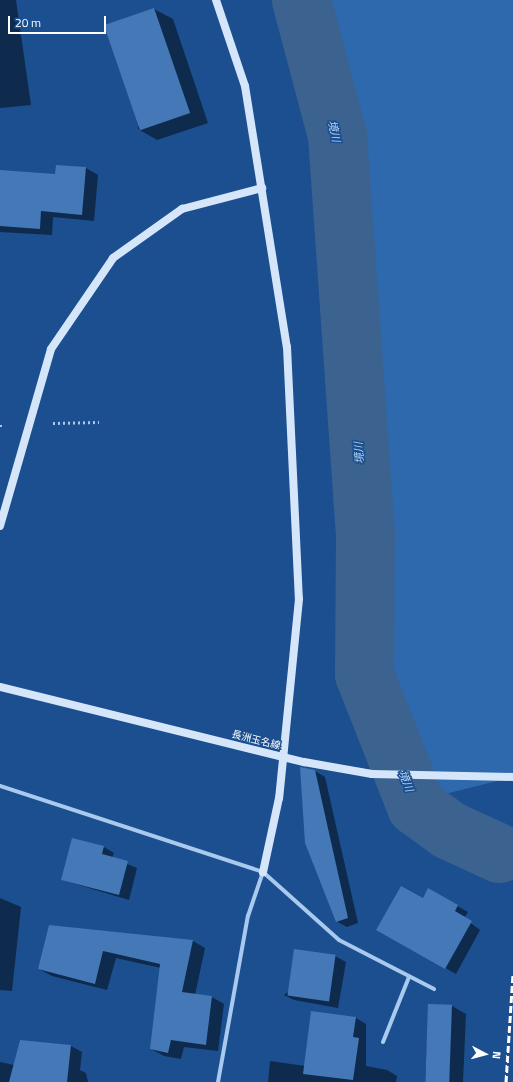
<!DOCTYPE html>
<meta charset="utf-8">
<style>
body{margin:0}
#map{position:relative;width:513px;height:1082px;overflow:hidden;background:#1b4f8f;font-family:"Titillium Web","Noto Sans JP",sans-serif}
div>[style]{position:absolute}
.green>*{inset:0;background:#2e69ad}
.shadow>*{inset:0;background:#0007}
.river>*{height:59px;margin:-29.5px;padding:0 29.5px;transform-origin:29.5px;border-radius:29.5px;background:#3c6290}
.building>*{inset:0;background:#4478b7;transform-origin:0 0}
.path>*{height:2.5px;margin-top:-1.25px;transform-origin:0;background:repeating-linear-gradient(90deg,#a9c9ee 0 2px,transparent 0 5px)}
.street>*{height:4px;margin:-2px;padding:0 2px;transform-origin:2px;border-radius:2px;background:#a9c9ee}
.secondary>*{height:8px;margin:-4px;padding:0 4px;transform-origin:4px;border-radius:4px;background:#d6e6fa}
.rail>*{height:3px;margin-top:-1.5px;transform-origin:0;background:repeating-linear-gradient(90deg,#fff 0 7px,transparent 0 10px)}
span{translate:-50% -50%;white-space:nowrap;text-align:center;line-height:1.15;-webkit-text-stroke:3px #1b4f8f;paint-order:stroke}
.street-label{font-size:10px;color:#fff}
.water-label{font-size:11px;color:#b5d3f5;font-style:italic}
.north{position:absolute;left:465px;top:1034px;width:40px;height:40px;-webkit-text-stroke:3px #1b4f8f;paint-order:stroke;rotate:96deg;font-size:11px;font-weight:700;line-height:16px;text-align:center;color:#fff}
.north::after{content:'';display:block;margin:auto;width:14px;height:18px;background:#fff;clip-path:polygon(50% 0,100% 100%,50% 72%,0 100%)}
.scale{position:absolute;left:8px;top:16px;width:98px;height:18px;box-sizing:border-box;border:2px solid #fff;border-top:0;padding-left:5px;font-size:12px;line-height:14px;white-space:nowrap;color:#fff;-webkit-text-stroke:3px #1b4f8f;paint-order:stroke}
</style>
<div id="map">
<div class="green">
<div style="clip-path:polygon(301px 0,513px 0,513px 777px,401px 805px,364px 674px,365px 531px,337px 136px)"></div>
</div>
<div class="shadow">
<div style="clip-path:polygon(0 0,16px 0,31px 105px,0 108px)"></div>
<div style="clip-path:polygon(154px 9px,173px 19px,208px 123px,157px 140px,138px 129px)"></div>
<div style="clip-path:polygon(56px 166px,86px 168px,98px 175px,94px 221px,53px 217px,52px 235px,0 232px,0 171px,56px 176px)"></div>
<div style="clip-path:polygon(315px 771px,325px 777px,358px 923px,347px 927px,336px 921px)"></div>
<div style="clip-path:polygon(104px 847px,114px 853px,112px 858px,137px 868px,129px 900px,62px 880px)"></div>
<div style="clip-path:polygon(429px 890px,468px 912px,464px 918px,480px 930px,456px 974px,378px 930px,423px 900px)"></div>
<div style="clip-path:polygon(0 898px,21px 907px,12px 991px,0 990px)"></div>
<div style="clip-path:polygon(50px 926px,193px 941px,205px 948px,195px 995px,212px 997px,224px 1004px,218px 1051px,184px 1047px,181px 1059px,164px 1056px,151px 1049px,161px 968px,116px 958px,107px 990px,52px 976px,39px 969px)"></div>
<div style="clip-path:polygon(335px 956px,346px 962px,338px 1008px,294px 1000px,284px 995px)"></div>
<div style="clip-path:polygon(429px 1005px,452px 1006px,466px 1014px,463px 1082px,425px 1082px)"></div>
<div style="clip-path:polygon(356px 1018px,366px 1024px,366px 1066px,387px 1070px,397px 1076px,396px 1082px,268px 1082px,270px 1061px,305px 1066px)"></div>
<div style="clip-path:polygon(20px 1041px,71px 1046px,82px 1052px,80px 1070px,86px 1073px,88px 1082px,0 1082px,0 1062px,14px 1065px)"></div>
</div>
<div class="river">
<div style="left:301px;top:0;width:140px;rotate:75.1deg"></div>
<div style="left:337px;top:135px;width:397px;rotate:86deg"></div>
<div style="left:365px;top:531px;width:143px;rotate:90.4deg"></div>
<div style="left:364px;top:674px;width:142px;rotate:68.5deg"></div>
<div style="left:416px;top:806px;width:41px;rotate:36deg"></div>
<div style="left:449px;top:830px;width:55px;rotate:24.7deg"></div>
</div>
<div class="building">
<div style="left:154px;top:8px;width:111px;height:53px;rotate:71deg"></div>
<div style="clip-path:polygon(56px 165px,86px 167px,82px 215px,41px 211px,40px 229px,0 226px,0 170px,55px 174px)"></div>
<div style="clip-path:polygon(300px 767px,315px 770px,348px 918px,336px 922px,305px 843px)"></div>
<div style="clip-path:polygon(72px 838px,104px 846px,102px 854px,128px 861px,119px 895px,61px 880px)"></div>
<div style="clip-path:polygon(401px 886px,423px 898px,428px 888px,458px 905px,455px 911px,472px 921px,445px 969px,376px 930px)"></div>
<div style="clip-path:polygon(49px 925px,193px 940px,182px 992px,212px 996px,206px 1045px,171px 1040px,168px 1053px,150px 1049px,160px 964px,103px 951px,95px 984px,38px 969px)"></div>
<div style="left:294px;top:949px;width:42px;height:47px;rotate:8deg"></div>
<div style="left:428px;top:1004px;width:24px;height:78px;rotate:2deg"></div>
<div style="clip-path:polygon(311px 1011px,356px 1017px,353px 1037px,359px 1038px,353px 1080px,303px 1074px)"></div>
<div style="clip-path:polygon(20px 1040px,71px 1045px,67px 1082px,9px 1082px)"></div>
</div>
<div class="path">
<div style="left:53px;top:423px;width:46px;rotate:-1.2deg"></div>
<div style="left:0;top:426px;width:4px"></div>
</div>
<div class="street">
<div style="left:0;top:786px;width:277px;rotate:18.1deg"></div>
<div style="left:263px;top:872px;width:102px;rotate:41.8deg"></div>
<div style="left:339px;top:940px;width:107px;rotate:27.3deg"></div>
<div style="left:383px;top:1042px;width:70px;rotate:-68.2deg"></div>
<div style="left:218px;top:1082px;width:169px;rotate:-79.8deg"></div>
<div style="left:248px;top:916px;width:46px;rotate:-71.2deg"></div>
</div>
<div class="secondary">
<div style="left:216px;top:0;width:91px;rotate:71.4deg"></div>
<div style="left:245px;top:86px;width:264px;rotate:80.9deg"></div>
<div style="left:287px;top:347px;width:252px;rotate:87.3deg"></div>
<div style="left:299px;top:599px;width:200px;rotate:95.7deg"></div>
<div style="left:279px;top:798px;width:76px;rotate:102.2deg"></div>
<div style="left:0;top:526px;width:184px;rotate:-73.9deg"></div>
<div style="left:51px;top:349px;width:110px;rotate:-55.7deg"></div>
<div style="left:113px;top:258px;width:85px;rotate:-35.4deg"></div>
<div style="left:182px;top:209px;width:83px;rotate:-14.7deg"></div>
<div style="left:0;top:687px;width:313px;rotate:13.9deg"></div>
<div style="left:304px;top:762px;width:69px;rotate:10deg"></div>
<div style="left:372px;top:774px;width:141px;rotate:1.2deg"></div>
</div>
<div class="rail">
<div style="left:506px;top:1082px;width:108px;rotate:-86.3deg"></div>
</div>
<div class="street-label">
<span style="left:256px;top:740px;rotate:14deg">長洲玉名線</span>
</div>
<div class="water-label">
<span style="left:334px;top:131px;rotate:79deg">境川</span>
<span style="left:359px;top:453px;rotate:-94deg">境川</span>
<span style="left:406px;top:781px;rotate:69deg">境川</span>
</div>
<div class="north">N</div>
<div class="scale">20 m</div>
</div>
